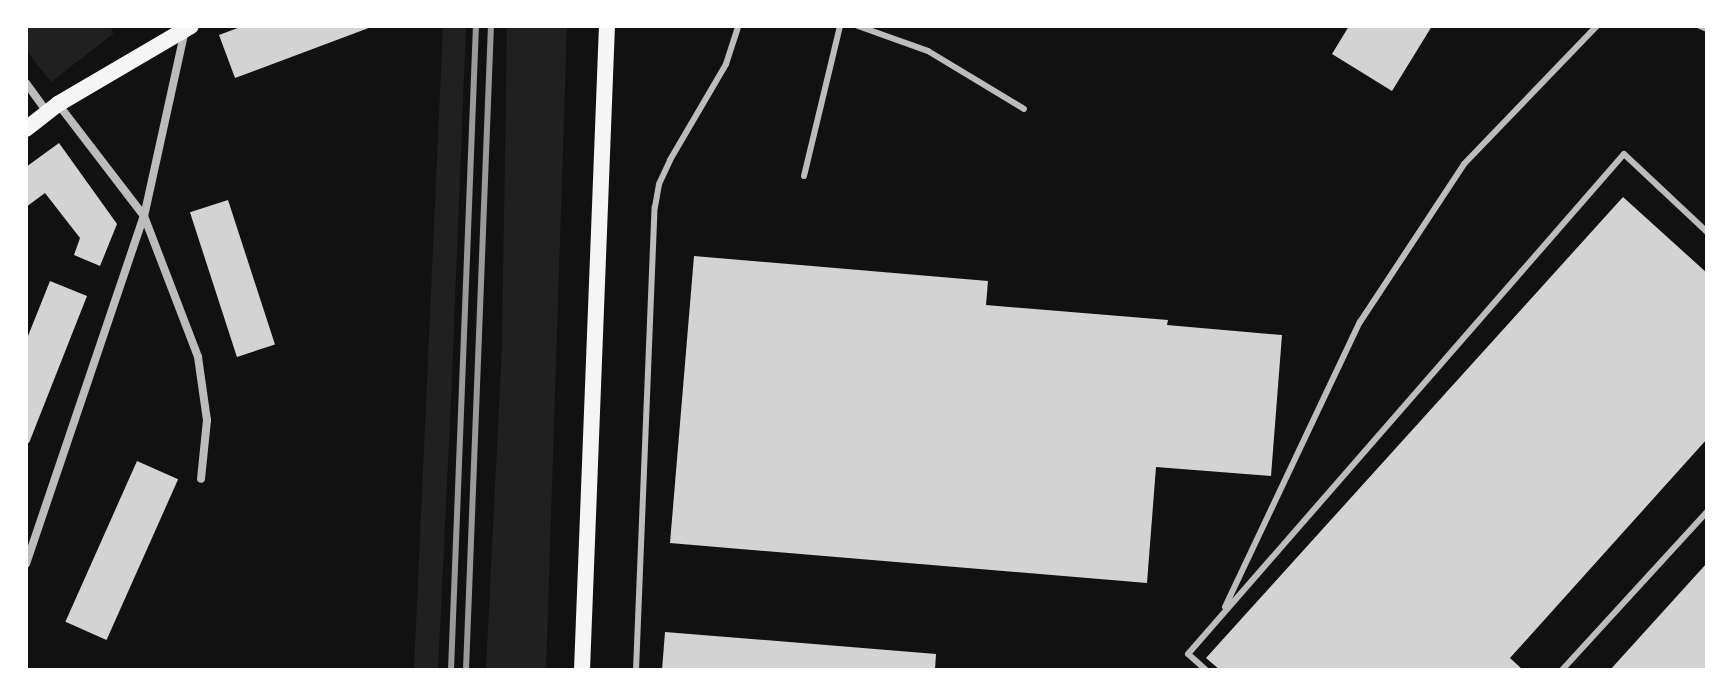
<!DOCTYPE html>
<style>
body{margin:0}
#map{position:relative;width:1733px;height:696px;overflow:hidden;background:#111;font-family:Lato,sans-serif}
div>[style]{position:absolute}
.green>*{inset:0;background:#202020}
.building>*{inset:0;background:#d3d3d3;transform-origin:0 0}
.service>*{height:6px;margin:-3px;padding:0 3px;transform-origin:3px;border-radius:3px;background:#bcbcbc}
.minor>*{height:8px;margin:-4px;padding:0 4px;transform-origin:4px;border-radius:4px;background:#bcbcbc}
.secondary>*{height:16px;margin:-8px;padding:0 8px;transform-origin:8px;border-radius:8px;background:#f5f5f5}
.rail>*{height:6px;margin:-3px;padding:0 3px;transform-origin:3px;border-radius:3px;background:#9a9a9a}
span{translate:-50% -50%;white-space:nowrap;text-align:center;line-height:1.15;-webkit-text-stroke:6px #fff;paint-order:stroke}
.frame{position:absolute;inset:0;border:28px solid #fff;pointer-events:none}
</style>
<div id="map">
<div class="green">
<div style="clip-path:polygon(26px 26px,111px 26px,113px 34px,51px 82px,26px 50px)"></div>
<div style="clip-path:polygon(443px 26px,466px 26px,451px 400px,438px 670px,414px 670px)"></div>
<div style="clip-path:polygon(507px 26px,567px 26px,546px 670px,486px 670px,502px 345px)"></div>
</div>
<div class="building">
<div style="clip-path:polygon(243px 26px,374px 26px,235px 78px,219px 35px)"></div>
<div style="clip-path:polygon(1349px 26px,1432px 26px,1392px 91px,1332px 54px)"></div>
<div style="clip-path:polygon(59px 143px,117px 224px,100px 266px,74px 255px,80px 238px,45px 193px,26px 207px,26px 167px)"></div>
<div style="clip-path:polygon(1623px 197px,1707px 273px,1707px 439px,1510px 658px,1523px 670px,1220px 670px,1206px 658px)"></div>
<div style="left:228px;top:200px;width:152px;height:40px;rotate:72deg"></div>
<div style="clip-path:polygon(694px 256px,988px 281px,986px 305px,1168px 320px,1167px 325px,1282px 335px,1271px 476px,1156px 467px,1147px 583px,670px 543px)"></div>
<div style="clip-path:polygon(50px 281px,87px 296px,29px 443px,26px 442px,26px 341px)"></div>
<div style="left:137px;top:461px;width:45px;height:176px;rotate:24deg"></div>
<div style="clip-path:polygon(1707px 563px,1707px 670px,1610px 670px)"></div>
<div style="clip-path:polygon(665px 632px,936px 654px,935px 670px,662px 670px)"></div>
</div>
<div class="service">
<div style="left:858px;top:26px;width:74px;rotate:19.7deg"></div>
<div style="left:928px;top:51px;width:112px;rotate:31.1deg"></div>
<div style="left:1700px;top:26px;width:8px;rotate:23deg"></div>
<div style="left:804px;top:176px;width:154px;rotate:-76.5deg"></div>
<div style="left:1225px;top:607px;width:315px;rotate:-64.7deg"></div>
<div style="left:1360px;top:322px;width:189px;rotate:-56.6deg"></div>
<div style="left:1464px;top:164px;width:192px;rotate:-46.1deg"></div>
<div style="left:636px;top:670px;width:463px;rotate:-87.7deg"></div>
<div style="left:655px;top:207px;width:23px;rotate:-80deg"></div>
<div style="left:659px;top:184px;width:26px;rotate:-65deg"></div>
<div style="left:670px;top:160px;width:111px;rotate:-59.7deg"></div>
<div style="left:726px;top:64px;width:40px;rotate:-72deg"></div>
<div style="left:1206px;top:670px;width:24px;rotate:-138deg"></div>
<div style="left:1188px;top:654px;width:663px;rotate:-48.91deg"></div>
<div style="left:1624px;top:154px;width:114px;rotate:43.2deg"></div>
<div style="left:1562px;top:670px;width:214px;rotate:-47.5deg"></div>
</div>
<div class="minor">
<div style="left:185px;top:30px;width:190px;rotate:102.4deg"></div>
<div style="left:144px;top:216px;width:151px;rotate:69deg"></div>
<div style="left:198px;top:357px;width:64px;rotate:81.9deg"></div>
<div style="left:207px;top:420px;width:59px;rotate:95.8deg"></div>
<div style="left:26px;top:83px;width:36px;rotate:54deg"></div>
<div style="left:26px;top:564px;width:367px;rotate:-71.3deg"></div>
<div style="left:144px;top:216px;width:141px;rotate:-127.5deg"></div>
</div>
<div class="secondary">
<div style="left:26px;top:129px;width:41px;rotate:-38deg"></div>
<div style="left:58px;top:104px;width:154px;rotate:-30.4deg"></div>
<div style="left:582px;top:670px;width:644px;rotate:-87.78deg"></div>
</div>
<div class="rail">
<div style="left:451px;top:670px;width:644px;rotate:-87.78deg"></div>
<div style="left:466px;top:670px;width:644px;rotate:-87.78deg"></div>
</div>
<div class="frame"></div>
</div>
